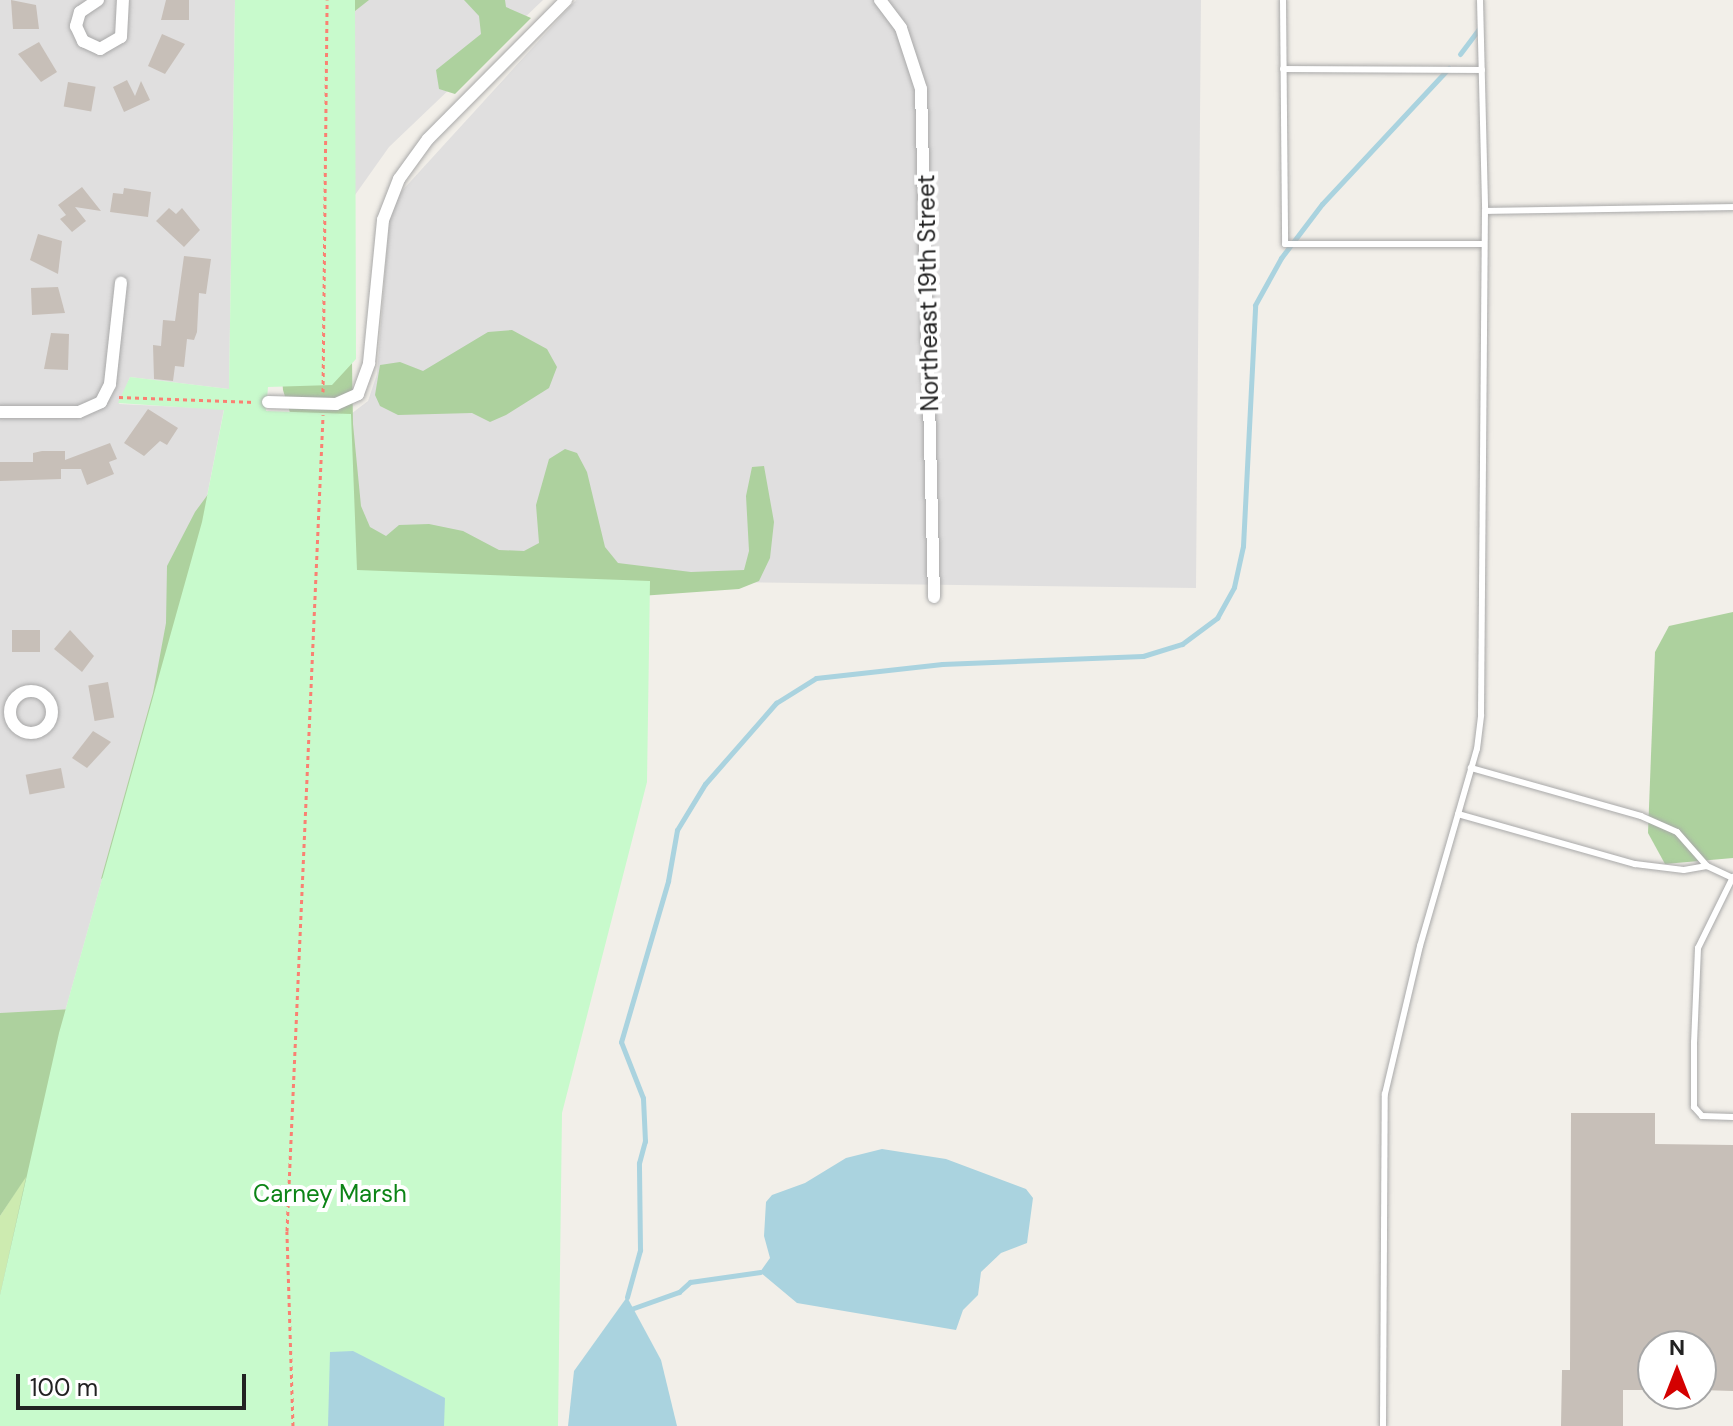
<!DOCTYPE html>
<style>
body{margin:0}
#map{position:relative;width:1733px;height:1426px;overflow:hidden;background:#f2efe9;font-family:"DM Sans",sans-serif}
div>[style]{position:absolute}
.residential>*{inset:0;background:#e0dfdf}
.grass>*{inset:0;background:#cdebb0}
.forest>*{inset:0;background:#add19e}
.park>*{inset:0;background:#c8facc}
.water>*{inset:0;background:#aad3df}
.stream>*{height:5px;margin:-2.5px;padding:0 2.5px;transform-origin:2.5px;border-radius:2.5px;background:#aad3df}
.building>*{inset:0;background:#c7bfb8;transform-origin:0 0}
.path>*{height:3px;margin-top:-1.5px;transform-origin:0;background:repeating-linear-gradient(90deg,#fa8072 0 4px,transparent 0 8px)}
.roads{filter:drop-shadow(0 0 2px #a9a9a9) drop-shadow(0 0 2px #a9a9a9)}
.lane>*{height:6px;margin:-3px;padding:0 3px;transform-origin:3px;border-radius:3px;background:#fff}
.street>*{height:12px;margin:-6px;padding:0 6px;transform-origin:6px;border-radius:6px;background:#fff}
.street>.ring{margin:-6px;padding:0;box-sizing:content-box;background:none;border:12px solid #fff;border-radius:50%}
span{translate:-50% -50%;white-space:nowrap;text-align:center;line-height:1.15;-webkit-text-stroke:8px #fff;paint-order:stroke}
.street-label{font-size:24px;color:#222}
.park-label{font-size:24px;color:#0c8416}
.north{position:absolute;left:1637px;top:1330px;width:80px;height:80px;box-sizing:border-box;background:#fff;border:2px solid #a7a7a7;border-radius:50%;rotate:0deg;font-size:22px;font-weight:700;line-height:32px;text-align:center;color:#222}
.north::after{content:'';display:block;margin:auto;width:28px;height:36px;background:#d40000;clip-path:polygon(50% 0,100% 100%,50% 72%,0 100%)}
.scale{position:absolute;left:16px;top:1374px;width:230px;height:36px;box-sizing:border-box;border:4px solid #222;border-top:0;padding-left:10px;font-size:24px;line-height:28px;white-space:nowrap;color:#222;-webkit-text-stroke:6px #fff;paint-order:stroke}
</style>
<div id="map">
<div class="residential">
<div style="clip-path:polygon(0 0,235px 0,229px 389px,130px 377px,119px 404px,224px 409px,202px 522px,65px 1012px,0 1013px)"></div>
<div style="clip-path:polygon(355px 0,543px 0,389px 147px,355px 195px)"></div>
<div style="clip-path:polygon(576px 0,1201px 0,1196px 588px,650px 581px,357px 570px,351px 414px,368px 401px,377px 374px,389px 221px,400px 193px)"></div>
</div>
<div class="grass">
<div style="clip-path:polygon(27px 1174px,0 1295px,0 1216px)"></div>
</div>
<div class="forest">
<div style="clip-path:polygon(294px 0,369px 0,355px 11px,347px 43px,353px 424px,361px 506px,370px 527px,386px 536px,399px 525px,429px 524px,463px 531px,499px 550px,524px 551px,539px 543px,536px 505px,549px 459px,565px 449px,577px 453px,587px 472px,605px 547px,618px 563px,691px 572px,744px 570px,749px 551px,746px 496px,752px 467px,764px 466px,774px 522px,770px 558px,759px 581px,739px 589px,626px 597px,101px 879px,153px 693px,166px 623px,167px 566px,195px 512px,234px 459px,295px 429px,283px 390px,280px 355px)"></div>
<div style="clip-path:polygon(464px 0,505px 0,506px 7px,531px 18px,455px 94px,439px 89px,436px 70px,481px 34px,479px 16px)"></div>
<div style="clip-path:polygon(512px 330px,547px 349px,557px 367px,549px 388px,506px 415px,490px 422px,472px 413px,398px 415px,380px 406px,375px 395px,380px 365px,400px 362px,423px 371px,488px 332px)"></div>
<div style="clip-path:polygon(1733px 612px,1733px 858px,1665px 864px,1648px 833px,1655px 652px,1669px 626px)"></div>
<div style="clip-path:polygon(73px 1009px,0 1426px,0 1295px,26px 1177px,0 1216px,0 1013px)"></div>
</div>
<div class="park">
<div style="clip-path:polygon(235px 0,355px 0,356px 359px,332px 385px,268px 387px,266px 411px,351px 414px,357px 570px,650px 581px,647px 782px,562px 1113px,558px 1426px,0 1426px,0 1295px,59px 1033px,202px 522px,224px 410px,118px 403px,130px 377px,229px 389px)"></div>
</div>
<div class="water">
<div style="clip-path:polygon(882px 1149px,946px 1159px,1026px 1189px,1033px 1198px,1027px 1243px,1001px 1253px,981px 1272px,978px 1295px,963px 1310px,956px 1330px,797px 1303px,760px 1272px,770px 1258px,764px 1236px,766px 1202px,772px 1195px,805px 1183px,846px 1158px)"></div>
<div style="clip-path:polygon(627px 1297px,661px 1360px,677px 1426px,568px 1426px,574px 1371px)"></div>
<div style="clip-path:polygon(353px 1351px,445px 1398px,444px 1426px,328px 1426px,330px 1352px)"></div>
</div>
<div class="stream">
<div style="left:1460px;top:54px;width:31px;rotate:-53deg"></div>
<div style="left:627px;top:1297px;width:49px;rotate:-74.5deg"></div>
<div style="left:640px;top:1250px;width:87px;rotate:-90.7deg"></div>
<div style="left:639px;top:1163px;width:23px;rotate:-75deg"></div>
<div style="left:645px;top:1141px;width:43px;rotate:-92.7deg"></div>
<div style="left:643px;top:1098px;width:60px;rotate:-111.4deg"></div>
<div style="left:621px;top:1042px;width:168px;rotate:-73.7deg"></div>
<div style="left:668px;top:881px;width:52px;rotate:-80deg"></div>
<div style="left:677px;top:830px;width:54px;rotate:-58.7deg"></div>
<div style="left:705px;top:784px;width:108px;rotate:-48.8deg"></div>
<div style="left:776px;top:703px;width:47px;rotate:-32deg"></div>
<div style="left:816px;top:678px;width:127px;rotate:-6.3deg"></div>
<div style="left:942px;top:664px;width:201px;rotate:-2.3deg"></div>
<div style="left:1143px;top:656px;width:41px;rotate:-17.1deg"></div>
<div style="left:1182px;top:644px;width:44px;rotate:-36.6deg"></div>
<div style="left:1217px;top:618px;width:35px;rotate:-61deg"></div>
<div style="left:1234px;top:587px;width:42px;rotate:-77.6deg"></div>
<div style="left:1243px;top:546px;width:241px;rotate:-87.1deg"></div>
<div style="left:1255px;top:305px;width:54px;rotate:-61deg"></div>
<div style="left:1281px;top:258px;width:68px;rotate:-52.8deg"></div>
<div style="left:1322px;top:204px;width:186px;rotate:-47deg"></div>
<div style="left:631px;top:1309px;width:51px;rotate:-19.5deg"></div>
<div style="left:679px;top:1292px;width:15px;rotate:-42deg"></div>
<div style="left:690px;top:1282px;width:71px;rotate:-8.1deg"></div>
</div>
<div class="building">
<div style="clip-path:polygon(11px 0,36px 5px,39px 29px,13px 29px)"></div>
<div style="clip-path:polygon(166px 0,189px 0,189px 20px,161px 20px)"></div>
<div style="clip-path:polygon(162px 34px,185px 44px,165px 74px,148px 66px)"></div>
<div style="clip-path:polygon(39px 42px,57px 72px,41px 82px,18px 54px)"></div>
<div style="clip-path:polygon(127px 80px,135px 96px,141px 81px,150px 100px,124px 112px,113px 87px)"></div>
<div style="left:68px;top:82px;width:28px;height:25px;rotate:10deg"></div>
<div style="clip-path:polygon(82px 187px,101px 211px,75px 207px,86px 221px,72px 232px,60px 219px,66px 215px,58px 205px)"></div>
<div style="clip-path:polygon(124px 188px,151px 192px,148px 217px,110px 212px,113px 193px,123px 194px)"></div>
<div style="clip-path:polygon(169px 208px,176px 214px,182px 208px,200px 230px,184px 247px,156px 221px)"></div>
<div style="clip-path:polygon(38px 234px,62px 241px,58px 274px,30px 260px)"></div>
<div style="clip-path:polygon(184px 256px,211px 259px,206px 294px,199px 293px,197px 332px,194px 340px,187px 339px,184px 367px,175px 366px,173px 381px,154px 379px,153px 345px,161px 346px,163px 320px,175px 321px)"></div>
<div style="clip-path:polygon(58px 287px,65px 313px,32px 315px,31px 288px)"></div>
<div style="clip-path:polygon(51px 333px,69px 334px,68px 370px,44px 369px)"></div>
<div style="clip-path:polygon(148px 409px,178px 428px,167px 445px,160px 441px,144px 456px,124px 443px)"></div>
<div style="clip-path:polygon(110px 443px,117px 459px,109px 462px,114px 474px,87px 485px,81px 469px,61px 469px,61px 479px,0 481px,0 462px,33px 462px,33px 453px,42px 451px,65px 451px,65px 460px)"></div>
<div style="left:40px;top:630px;width:22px;height:28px;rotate:90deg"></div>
<div style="clip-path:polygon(70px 630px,94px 656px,82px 672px,54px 649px)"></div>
<div style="left:108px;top:682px;width:36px;height:20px;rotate:80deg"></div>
<div style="clip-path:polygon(93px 731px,111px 742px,87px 768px,72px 758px)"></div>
<div style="left:61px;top:768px;width:20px;height:36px;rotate:79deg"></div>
<div style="clip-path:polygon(1571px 1113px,1655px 1113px,1655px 1144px,1733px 1145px,1733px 1391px,1701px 1390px,1701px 1346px,1653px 1346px,1653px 1390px,1623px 1390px,1623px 1426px,1561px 1426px,1562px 1370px,1570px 1370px)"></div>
</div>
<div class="path">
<div style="left:323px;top:392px;width:392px;rotate:-89.4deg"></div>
<div style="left:119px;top:397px;width:136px;rotate:2.1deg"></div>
<div style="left:293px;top:1426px;width:195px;rotate:-91.8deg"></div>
<div style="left:287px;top:1231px;width:817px;rotate:-87.47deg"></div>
</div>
<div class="roads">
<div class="lane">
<div style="left:1283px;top:0;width:244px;rotate:89.5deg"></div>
<div style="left:1285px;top:244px;width:199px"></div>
<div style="left:1480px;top:0;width:211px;rotate:88.6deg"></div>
<div style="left:1283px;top:69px;width:199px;rotate:0.3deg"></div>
<div style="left:1458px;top:814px;width:184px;rotate:15.8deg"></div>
<div style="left:1635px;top:864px;width:49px;rotate:7deg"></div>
<div style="left:1684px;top:870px;width:23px;rotate:-10deg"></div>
<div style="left:1707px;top:866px;width:45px;rotate:-131.4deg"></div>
<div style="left:1677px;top:832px;width:39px;rotate:-156deg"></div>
<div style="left:1641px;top:816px;width:177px;rotate:-164.2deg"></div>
<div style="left:1707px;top:866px;width:29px;rotate:25deg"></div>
<div style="left:1733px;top:877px;width:79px;rotate:116.2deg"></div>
<div style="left:1698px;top:948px;width:94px;rotate:92.4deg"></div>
<div style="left:1694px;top:1042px;width:65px;rotate:90deg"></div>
<div style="left:1694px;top:1107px;width:12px;rotate:48deg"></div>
<div style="left:1702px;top:1116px;width:31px;rotate:2deg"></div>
<div style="left:1383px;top:1426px;width:332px;rotate:-89.7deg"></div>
<div style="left:1385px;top:1094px;width:152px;rotate:-76.7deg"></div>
<div style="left:1420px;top:946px;width:205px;rotate:-73.9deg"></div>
<div style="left:1477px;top:749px;width:34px;rotate:-83deg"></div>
<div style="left:1481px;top:715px;width:504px;rotate:-89.55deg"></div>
<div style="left:1485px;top:211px;width:248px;rotate:-0.9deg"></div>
</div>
<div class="street">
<div style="left:98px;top:0;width:22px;rotate:146deg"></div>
<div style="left:80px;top:12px;width:15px;rotate:106deg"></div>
<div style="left:76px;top:26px;width:17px;rotate:65deg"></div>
<div style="left:83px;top:41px;width:19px;rotate:25deg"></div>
<div style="left:100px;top:49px;width:24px;rotate:-30deg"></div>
<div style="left:121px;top:37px;width:37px;rotate:-87deg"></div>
<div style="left:880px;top:0;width:35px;rotate:53deg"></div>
<div style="left:901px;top:28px;width:64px;rotate:71.8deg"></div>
<div style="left:921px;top:89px;width:508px;rotate:88.53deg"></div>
<div style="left:268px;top:402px;width:68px;rotate:1.7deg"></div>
<div style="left:336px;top:404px;width:24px;rotate:-24deg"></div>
<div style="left:358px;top:394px;width:33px;rotate:-70deg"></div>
<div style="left:369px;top:363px;width:144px;rotate:-84.4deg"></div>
<div style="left:383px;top:220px;width:44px;rotate:-68.7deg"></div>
<div style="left:399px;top:179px;width:49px;rotate:-54.1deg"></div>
<div style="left:428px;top:139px;width:196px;rotate:-45.2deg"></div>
<div style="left:0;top:412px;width:79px"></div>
<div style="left:79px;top:412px;width:24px;rotate:-24deg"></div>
<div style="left:101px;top:402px;width:20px;rotate:-63deg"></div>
<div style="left:110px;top:384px;width:102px;rotate:-83.8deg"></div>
<div class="ring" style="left:10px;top:691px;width:30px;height:30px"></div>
</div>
</div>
<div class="street-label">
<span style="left:928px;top:293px;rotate:-91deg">Northeast 19th Street</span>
</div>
<div class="park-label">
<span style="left:330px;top:1194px">Carney Marsh</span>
</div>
<div class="north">N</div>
<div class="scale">100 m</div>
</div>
